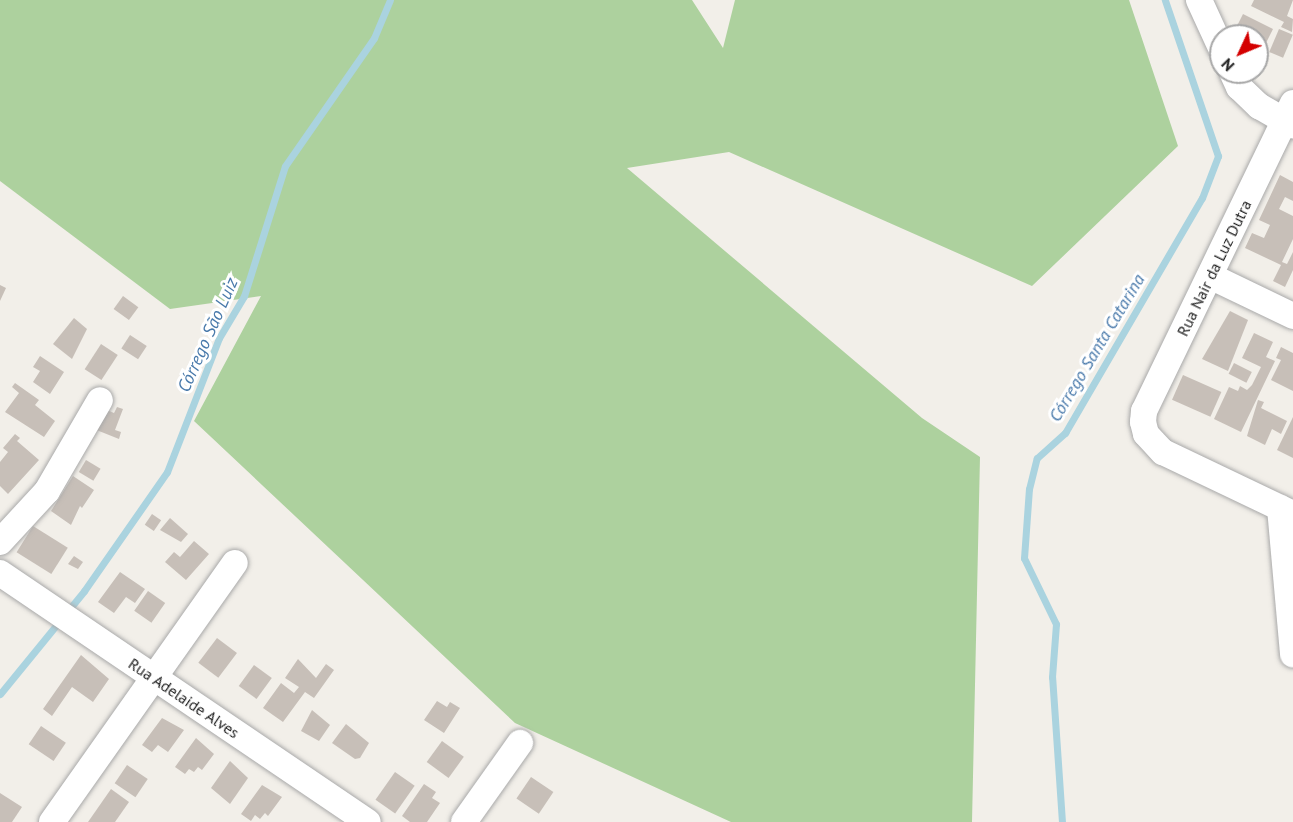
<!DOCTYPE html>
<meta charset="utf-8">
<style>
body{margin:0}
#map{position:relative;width:1293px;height:822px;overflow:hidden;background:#f2efe9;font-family:"PT Sans",sans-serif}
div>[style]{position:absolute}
.forest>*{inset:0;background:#add19e}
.stream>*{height:7px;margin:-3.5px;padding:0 3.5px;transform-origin:3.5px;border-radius:3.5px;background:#aad3df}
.building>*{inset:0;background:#c7bfb8;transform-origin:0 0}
.roads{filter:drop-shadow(0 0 2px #a9a9a9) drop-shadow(0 0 2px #a9a9a9)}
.minor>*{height:26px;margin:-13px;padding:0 13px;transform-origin:13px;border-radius:13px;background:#fff}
span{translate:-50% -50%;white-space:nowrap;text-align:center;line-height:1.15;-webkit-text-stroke:6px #fff;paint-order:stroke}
.street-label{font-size:16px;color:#222}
.water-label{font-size:18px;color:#4a7aab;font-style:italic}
.north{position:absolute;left:1209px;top:24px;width:60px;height:60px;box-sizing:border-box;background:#fff;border:2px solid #a7a7a7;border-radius:50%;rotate:226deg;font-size:16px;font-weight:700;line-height:24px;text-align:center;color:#222}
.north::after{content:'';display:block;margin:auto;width:21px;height:27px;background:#d40000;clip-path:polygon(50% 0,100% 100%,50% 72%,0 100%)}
</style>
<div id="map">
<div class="forest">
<div style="clip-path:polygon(0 0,692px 0,723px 48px,735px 0,1129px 0,1178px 146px,1032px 286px,729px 152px,627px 168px,922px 418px,980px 457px,972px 822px,731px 822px,515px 723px,194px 421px,261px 296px,170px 309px,0 181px)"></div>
</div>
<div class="stream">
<div style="left:0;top:694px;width:133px;rotate:-50.8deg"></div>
<div style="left:84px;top:591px;width:145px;rotate:-55.1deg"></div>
<div style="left:167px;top:472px;width:144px;rotate:-68.8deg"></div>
<div style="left:219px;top:338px;width:49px;rotate:-59.2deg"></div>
<div style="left:244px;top:296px;width:136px;rotate:-72.5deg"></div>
<div style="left:285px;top:166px;width:156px;rotate:-55.2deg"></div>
<div style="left:374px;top:38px;width:41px;rotate:-67.2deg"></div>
<div style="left:1062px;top:822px;width:145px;rotate:-93.9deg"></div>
<div style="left:1052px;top:677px;width:53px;rotate:-85.7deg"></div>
<div style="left:1056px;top:624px;width:73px;rotate:-115.9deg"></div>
<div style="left:1024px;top:558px;width:69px;rotate:-85.9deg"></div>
<div style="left:1029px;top:489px;width:32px;rotate:-76deg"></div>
<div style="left:1037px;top:458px;width:38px;rotate:-42deg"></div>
<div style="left:1065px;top:433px;width:272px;rotate:-59.8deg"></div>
<div style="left:1202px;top:198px;width:45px;rotate:-69.1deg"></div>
<div style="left:1218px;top:156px;width:165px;rotate:-108.8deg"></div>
</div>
<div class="building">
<div style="clip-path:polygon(1254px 0,1293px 0,1287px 16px,1293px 19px,1292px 32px,1281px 27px,1284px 22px,1251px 6px)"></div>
<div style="clip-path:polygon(1243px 14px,1273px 29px,1257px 61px,1257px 36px,1232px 36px)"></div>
<div style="left:1279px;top:29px;width:15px;height:25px;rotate:23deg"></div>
<div style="clip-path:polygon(1280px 175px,1293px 182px,1293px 201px,1285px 197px,1279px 209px,1293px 216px,1293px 239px,1282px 262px,1287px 264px,1293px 252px,1293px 270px,1285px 287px,1273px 281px,1281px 265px,1245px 248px,1252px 233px,1264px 238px,1270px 225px,1259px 220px)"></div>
<div style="clip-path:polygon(0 285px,6px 288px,0 301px)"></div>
<div style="left:123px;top:296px;width:19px;height:16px;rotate:36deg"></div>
<div style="clip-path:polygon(1230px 311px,1248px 320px,1228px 371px,1202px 359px)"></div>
<div style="clip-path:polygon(74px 318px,87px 329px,72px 359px,53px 344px)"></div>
<div style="clip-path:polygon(1254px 333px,1273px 342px,1266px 357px,1275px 361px,1241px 432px,1214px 419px,1229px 387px,1238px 391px,1240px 386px,1247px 390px,1252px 385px,1261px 367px,1242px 358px)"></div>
<div style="left:130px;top:335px;width:20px;height:16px;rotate:33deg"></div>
<div style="left:101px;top:344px;width:20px;height:30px;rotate:33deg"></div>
<div style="clip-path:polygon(1281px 347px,1293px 353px,1293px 391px,1271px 380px,1281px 360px,1276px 358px)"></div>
<div style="clip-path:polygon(40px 356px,64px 372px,50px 394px,33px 382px,40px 371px,33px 367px)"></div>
<div style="left:1234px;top:363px;width:20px;height:12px;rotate:27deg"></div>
<div style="left:1183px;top:375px;width:42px;height:27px;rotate:24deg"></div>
<div style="clip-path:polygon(15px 383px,39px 400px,35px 405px,55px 421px,44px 437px,5px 412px,19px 393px,12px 387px)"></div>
<div style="clip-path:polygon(1258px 400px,1264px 402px,1261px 408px,1287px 421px,1281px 434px,1272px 429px,1265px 445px,1247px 436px)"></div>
<div style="clip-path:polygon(117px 407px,123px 409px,115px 430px,121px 432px,119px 439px,94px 429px,102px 408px,114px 413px)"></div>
<div style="clip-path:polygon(1293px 417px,1293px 458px,1277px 450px)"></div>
<div style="clip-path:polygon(15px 434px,20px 438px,17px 441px,39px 460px,8px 494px,0 486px,0 462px,8px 452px,3px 448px)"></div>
<div style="left:86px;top:460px;width:17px;height:14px;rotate:31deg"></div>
<div style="clip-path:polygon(73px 476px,94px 490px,82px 508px,80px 506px,71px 525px,51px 511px)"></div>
<div style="left:152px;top:514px;width:11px;height:13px;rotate:34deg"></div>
<div style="clip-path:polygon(170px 518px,188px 534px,181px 542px,160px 530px)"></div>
<div style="left:33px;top:526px;width:41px;height:31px;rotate:32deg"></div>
<div style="clip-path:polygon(194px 541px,209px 554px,186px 580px,165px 562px,174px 552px,180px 557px)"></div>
<div style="clip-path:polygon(74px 556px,83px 562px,78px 569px,68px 564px)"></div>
<div style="clip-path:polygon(120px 572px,145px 589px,135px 603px,126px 597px,114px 613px,98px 602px)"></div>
<div style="left:148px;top:591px;width:21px;height:24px;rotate:35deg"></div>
<div style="left:217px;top:638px;width:25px;height:31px;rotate:37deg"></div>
<div style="clip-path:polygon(81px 655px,109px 679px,93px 702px,72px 687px,52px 716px,43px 709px)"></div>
<div style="clip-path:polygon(298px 659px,316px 678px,326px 664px,334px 670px,314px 698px,305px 692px,283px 722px,263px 708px,281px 683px,294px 693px,299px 687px,285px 678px)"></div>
<div style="left:254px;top:665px;width:22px;height:26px;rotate:36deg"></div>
<div style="clip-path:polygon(437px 701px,447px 707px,450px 702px,460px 708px,444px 733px,424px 720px)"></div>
<div style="clip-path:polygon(312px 710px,330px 725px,319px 741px,301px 731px)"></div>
<div style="clip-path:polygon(162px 718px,184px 730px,168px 752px,158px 745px,152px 752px,142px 745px)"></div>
<div style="clip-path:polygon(346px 724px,369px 743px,360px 758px,355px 759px,332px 743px)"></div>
<div style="left:41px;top:726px;width:30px;height:22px;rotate:34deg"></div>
<div style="clip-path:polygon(196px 738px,214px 754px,202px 770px,198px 767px,194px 772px,189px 769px,185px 774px,175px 767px)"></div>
<div style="left:442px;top:741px;width:27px;height:26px;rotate:36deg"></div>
<div style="clip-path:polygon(230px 761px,248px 778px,230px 804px,211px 788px)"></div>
<div style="left:127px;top:765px;width:25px;height:22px;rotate:34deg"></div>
<div style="left:395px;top:772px;width:24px;height:34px;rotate:35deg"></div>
<div style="left:531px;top:777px;width:27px;height:26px;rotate:34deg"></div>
<div style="clip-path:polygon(424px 784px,436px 792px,432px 798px,440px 803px,427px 822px,410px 822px,402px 816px)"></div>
<div style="clip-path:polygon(262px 785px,282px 797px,268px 816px,265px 813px,260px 819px,255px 815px,251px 821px,241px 814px)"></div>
<div style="clip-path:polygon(111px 789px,129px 802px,115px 822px,88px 822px)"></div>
<div style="clip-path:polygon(0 793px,22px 807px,12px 822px,0 822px)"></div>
</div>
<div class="roads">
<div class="minor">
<div style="left:1199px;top:0;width:53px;rotate:65.4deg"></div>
<div style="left:1232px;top:72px;width:17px;rotate:65deg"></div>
<div style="left:1239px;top:87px;width:28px;rotate:44deg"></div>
<div style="left:1259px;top:106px;width:39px;rotate:30deg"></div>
<div style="left:1293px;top:103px;width:342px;rotate:115.8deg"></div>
<div style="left:1144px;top:411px;width:11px;rotate:95deg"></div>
<div style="left:1143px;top:422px;width:12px;rotate:76deg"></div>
<div style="left:1146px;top:434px;width:25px;rotate:47deg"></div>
<div style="left:1163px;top:452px;width:144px;rotate:25.5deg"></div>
<div style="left:1210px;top:276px;width:92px;rotate:25.7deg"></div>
<div style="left:1280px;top:508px;width:147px;rotate:84.9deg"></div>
<div style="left:0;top:542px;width:69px;rotate:-47.3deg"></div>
<div style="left:47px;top:491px;width:105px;rotate:-59.8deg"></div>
<div style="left:0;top:573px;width:444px;rotate:34.1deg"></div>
<div style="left:52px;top:822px;width:317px;rotate:-54.8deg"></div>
<div style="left:464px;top:822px;width:97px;rotate:-54.7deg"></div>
</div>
</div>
<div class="street-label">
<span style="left:1214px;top:268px;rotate:-64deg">Rua Nair da Luz Dutra</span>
<span style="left:184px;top:698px;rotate:34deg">Rua Adelaide Alves</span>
</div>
<div class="water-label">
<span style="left:208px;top:335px;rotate:-66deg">Córrego São Luiz</span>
<span style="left:1097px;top:348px;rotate:-59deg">Córrego Santa Catarina</span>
</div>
<div class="north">N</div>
</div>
